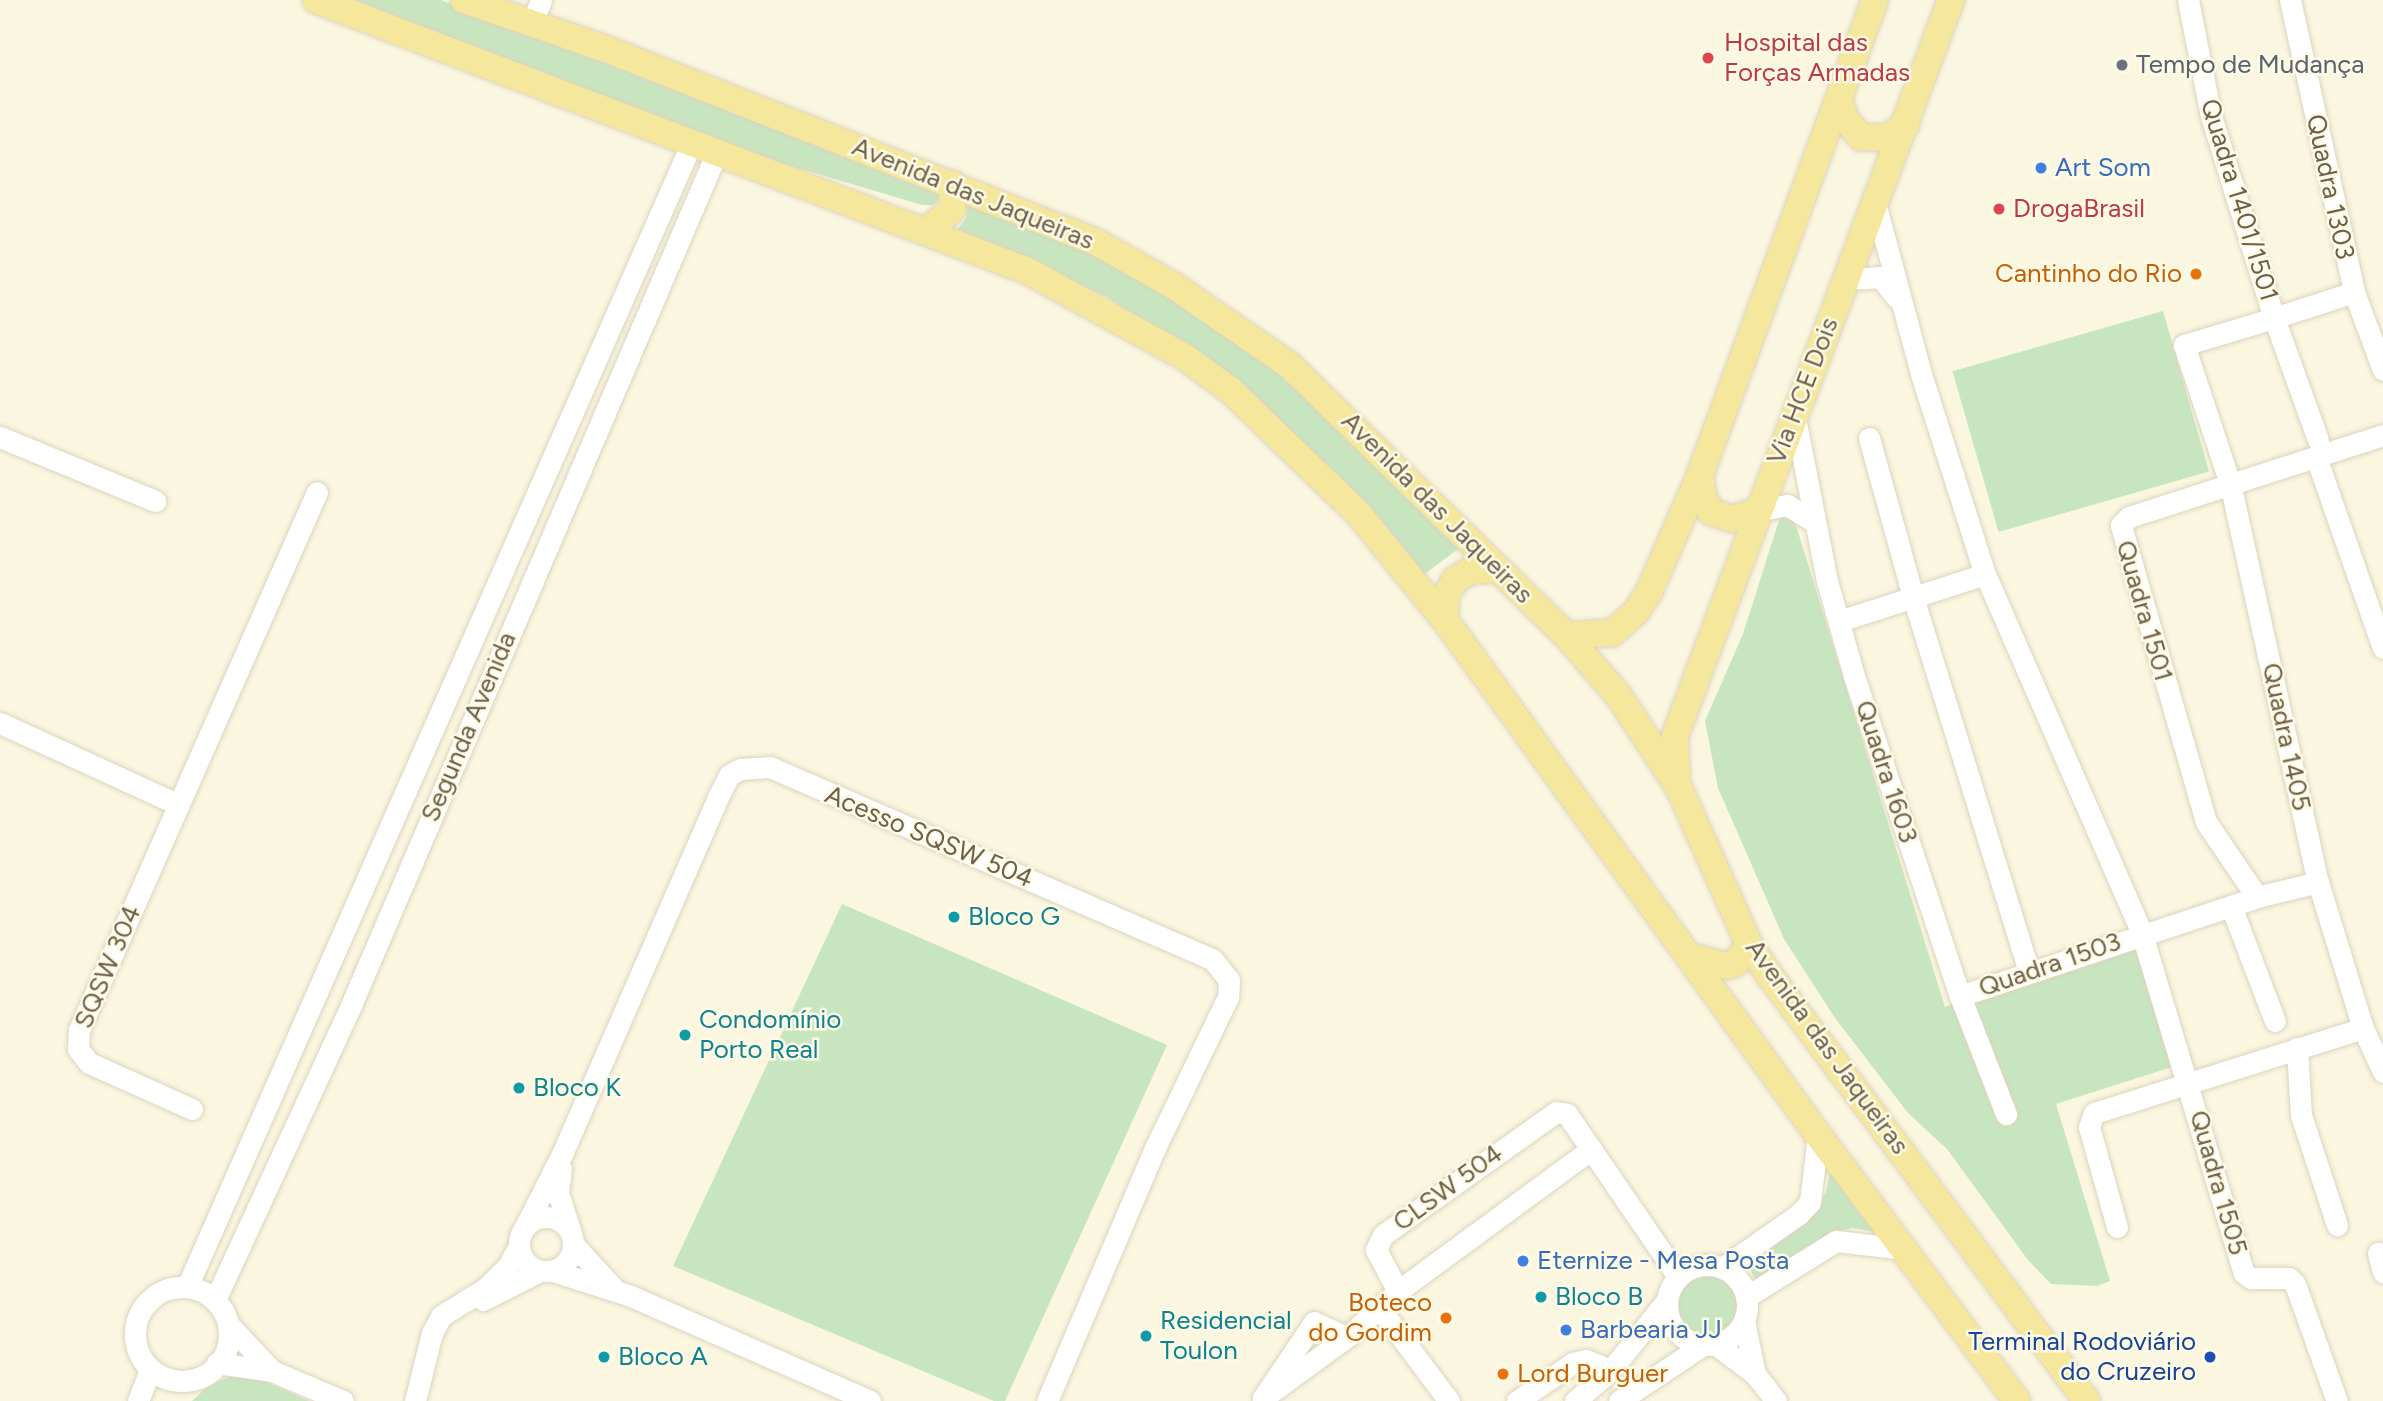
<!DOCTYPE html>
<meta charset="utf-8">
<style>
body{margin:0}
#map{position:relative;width:2383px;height:1401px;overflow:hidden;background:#faf6e0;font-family:Figtree,sans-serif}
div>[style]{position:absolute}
.green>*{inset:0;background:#c7e6c0;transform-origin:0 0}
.round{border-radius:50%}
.roads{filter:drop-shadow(0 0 2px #ddd3bd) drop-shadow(0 0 2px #ddd3bd)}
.minor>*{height:21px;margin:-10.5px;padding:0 10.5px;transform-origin:10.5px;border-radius:10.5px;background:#fff}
.minor>.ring{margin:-10.5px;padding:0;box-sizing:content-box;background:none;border:21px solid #fff;border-radius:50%}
.major>*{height:26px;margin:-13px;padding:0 13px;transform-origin:13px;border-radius:13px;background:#f5e89c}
.dots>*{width:19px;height:19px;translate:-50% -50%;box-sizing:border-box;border:4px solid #fdfae5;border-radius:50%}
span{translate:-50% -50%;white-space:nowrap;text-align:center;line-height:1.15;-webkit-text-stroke:5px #fdfae5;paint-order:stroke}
.health-label{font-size:26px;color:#be3a42}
.left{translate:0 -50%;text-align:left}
.worship-label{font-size:26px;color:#5b616d}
.shop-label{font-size:26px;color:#366cbe}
.street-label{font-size:26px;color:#6e5f4a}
.food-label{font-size:26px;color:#c56008}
.right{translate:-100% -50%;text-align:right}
.culture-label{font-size:26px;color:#0d838f}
.transit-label{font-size:26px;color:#164399}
</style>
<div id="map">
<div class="green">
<div style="clip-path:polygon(353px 0,441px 0,917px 183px,940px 194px,939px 199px,933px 205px,922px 205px,764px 158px)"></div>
<div style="clip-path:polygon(968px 202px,1107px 261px,1170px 297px,1287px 378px,1462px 546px,1422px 576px,1340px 477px,1243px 387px,1107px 297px,958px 229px,966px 218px)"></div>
<div style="left:2163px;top:311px;width:167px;height:219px;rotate:74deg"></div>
<div style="clip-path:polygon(1780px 517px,1794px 519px,1945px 1007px,2029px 972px,2134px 947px,2175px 1066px,2056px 1104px,2110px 1281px,2097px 1286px,2051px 1284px,2028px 1260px,1947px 1149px,1908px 1113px,1835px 1018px,1784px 939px,1718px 788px,1705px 721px,1743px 634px)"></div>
<div style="clip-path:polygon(842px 904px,1167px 1045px,1005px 1401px,994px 1401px,673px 1266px)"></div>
<div style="clip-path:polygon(1831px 1167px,1877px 1232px,1852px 1228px,1828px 1234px,1758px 1283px,1747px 1265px,1814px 1214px,1826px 1192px)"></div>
<div class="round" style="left:1678px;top:1274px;width:62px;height:62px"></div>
<div style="clip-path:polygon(231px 1376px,257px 1378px,309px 1401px,192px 1401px,207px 1387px)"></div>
</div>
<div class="roads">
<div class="minor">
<div style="left:2188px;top:0;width:118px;rotate:78.8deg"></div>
<div style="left:2211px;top:116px;width:212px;rotate:72.7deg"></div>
<div style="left:2274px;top:318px;width:84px;rotate:-18deg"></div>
<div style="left:2290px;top:0;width:299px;rotate:77.6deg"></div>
<div style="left:2354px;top:292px;width:83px;rotate:69.6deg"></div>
<div style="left:531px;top:25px;width:27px;rotate:-68deg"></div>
<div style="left:1875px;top:203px;width:177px;rotate:74.9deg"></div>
<div style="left:1921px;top:374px;width:210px;rotate:72.3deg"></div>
<div style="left:1985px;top:574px;width:393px;rotate:66.4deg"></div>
<div style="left:2142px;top:934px;width:354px;rotate:73.3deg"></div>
<div style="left:2244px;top:1273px;width:9px;rotate:36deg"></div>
<div style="left:2251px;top:1278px;width:38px"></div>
<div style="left:2289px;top:1278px;width:8px;rotate:45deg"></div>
<div style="left:2295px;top:1284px;width:124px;rotate:70.3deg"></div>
<div style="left:1847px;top:279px;width:33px;rotate:-3deg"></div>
<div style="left:1880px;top:277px;width:27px;rotate:51deg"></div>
<div style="left:1795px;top:418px;width:166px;rotate:78.9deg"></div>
<div style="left:1827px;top:581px;width:99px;rotate:74.1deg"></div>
<div style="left:1854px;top:676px;width:337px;rotate:71.7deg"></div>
<div style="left:1960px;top:996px;width:127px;rotate:68.7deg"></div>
<div style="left:0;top:437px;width:168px;rotate:22.4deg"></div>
<div style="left:1869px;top:438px;width:165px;rotate:74.5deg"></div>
<div style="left:1913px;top:597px;width:393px;rotate:72.8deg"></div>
<div style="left:2318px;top:440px;width:130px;rotate:-109.8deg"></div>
<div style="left:2274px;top:318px;width:94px;rotate:163.3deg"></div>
<div style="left:2184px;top:345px;width:145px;rotate:71.6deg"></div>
<div style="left:2230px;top:483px;width:409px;rotate:77.6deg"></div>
<div style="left:2318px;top:882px;width:153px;rotate:72.9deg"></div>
<div style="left:2363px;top:1028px;width:48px;rotate:65.6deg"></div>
<div style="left:2316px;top:457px;width:202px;rotate:70.7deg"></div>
<div style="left:1756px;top:511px;width:32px;rotate:-11deg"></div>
<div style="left:1787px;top:505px;width:31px;rotate:32deg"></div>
<div style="left:1839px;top:621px;width:153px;rotate:-17.8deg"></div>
<div style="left:0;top:723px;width:195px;rotate:24.6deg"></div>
<div style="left:2257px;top:897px;width:91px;rotate:-124.2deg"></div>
<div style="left:2206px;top:822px;width:309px;rotate:-106deg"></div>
<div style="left:2121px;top:525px;width:11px;rotate:-45deg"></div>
<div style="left:2129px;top:517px;width:267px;rotate:-17.9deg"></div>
<div style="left:2231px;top:906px;width:123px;rotate:69.1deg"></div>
<div style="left:1960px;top:996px;width:313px;rotate:-18.4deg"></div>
<div style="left:2257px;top:897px;width:63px;rotate:-13.8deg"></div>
<div style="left:2297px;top:1048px;width:67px;rotate:86.6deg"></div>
<div style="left:2301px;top:1115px;width:116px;rotate:71.9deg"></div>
<div style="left:192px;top:1109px;width:113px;rotate:-155.9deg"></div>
<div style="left:89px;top:1063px;width:18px;rotate:-128deg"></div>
<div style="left:78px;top:1049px;width:19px;rotate:-87deg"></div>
<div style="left:79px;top:1030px;width:588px;rotate:-66.14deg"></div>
<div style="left:561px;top:1168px;width:25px;rotate:97deg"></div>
<div style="left:558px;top:1193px;width:39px;rotate:72deg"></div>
<div class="ring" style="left:519px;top:1217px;width:33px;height:33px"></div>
<div style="left:2117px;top:1227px;width:104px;rotate:-105.6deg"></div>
<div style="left:2089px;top:1127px;width:15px;rotate:-70deg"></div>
<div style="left:2094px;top:1113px;width:282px;rotate:-17.5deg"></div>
<div style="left:524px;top:1229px;width:86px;rotate:-63.1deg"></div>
<div style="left:563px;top:1152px;width:390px;rotate:-66.4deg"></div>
<div style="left:719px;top:795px;width:22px;rotate:-63deg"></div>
<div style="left:729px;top:775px;width:13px;rotate:-27deg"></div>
<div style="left:741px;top:769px;width:29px;rotate:-4deg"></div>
<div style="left:770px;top:767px;width:482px;rotate:23.5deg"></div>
<div style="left:1212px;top:959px;width:27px;rotate:51deg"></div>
<div style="left:1229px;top:980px;width:17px;rotate:93deg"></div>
<div style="left:1228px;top:997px;width:168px;rotate:115.8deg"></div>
<div style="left:1155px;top:1148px;width:275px;rotate:113.1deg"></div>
<div style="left:574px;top:1245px;width:61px;rotate:47.7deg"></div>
<div style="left:2378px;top:1253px;width:20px;rotate:75deg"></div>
<div class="ring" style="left:1667px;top:1265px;width:59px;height:59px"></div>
<div style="left:1722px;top:1268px;width:94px;rotate:-35deg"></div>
<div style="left:1799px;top:1214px;width:16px;rotate:-47deg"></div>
<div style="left:1810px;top:1202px;width:67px;rotate:-83.2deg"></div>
<div style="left:553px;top:1271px;width:82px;rotate:17.8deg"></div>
<div style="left:631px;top:1296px;width:261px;rotate:23.7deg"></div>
<div style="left:187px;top:1287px;width:1251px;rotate:-66.2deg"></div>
<div class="ring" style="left:135px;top:1287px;width:73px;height:73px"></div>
<div style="left:1398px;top:1291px;width:47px;rotate:-118.2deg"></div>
<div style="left:1376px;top:1250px;width:17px;rotate:-65deg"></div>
<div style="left:1383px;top:1235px;width:212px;rotate:-35.4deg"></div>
<div style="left:1556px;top:1112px;width:11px;rotate:10deg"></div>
<div style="left:1567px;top:1114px;width:196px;rotate:55.6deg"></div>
<div style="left:1746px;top:1297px;width:106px;rotate:-31.9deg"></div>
<div style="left:1836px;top:1241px;width:68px;rotate:6.7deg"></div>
<div style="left:215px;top:1300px;width:327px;rotate:-65.2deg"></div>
<div style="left:352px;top:1003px;width:926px;rotate:-66.79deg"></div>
<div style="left:483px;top:1300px;width:64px;rotate:-27deg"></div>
<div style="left:1380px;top:1309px;width:115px;rotate:53.1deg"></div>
<div style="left:1744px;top:1321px;width:54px;rotate:78.3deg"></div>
<div style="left:229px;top:1325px;width:63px;rotate:46.9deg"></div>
<div style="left:1347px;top:1337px;width:36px;rotate:-156deg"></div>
<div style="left:1314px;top:1322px;width:92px;rotate:123.9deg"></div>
<div style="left:1263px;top:1398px;width:104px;rotate:-36deg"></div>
<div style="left:1347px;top:1337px;width:69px;rotate:-42deg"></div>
<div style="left:1398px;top:1291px;width:240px;rotate:-36.3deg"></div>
<div style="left:1715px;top:1344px;width:50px;rotate:36.9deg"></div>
<div style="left:1755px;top:1374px;width:34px;rotate:52deg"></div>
<div style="left:217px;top:1363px;width:56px;rotate:8.3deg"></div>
<div style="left:272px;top:1371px;width:77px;rotate:22.9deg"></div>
<div style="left:138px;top:1401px;width:34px;rotate:-69deg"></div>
<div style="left:415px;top:1401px;width:70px;rotate:-76deg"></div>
<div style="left:432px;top:1333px;width:19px;rotate:-62deg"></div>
<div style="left:441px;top:1316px;width:53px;rotate:-31.9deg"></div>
<div style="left:486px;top:1288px;width:31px;rotate:-45deg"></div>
<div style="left:508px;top:1266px;width:23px;rotate:-61deg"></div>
<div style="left:1517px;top:1401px;width:68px;rotate:-34.2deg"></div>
<div style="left:1573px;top:1363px;width:13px;rotate:-13deg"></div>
<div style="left:1586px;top:1360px;width:27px;rotate:22deg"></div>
<div style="left:1575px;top:1401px;width:48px;rotate:-40.7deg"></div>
<div style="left:1611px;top:1370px;width:88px;rotate:-51.4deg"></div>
<div style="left:1619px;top:1401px;width:101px;rotate:-33.7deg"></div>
</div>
<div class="major">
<div style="left:316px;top:0;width:762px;rotate:20.84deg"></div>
<div style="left:1028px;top:271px;width:180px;rotate:28.8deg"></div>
<div style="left:1186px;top:358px;width:54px;rotate:36deg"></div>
<div style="left:1230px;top:390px;width:178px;rotate:43.9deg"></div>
<div style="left:1358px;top:513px;width:138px;rotate:50.9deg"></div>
<div style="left:1445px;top:620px;width:636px;rotate:54.09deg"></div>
<div style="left:1818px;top:1135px;width:332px;rotate:53.2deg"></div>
<div style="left:464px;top:0;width:150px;rotate:19deg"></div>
<div style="left:606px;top:49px;width:527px;rotate:21.5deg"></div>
<div style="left:1096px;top:242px;width:90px;rotate:29.4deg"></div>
<div style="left:1174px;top:286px;width:140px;rotate:34.5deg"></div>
<div style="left:1289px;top:365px;width:387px;rotate:44.3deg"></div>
<div style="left:1566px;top:635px;width:79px;rotate:49.1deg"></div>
<div style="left:1618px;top:695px;width:109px;rotate:56.6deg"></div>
<div style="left:1678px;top:786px;width:173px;rotate:65.8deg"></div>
<div style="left:1749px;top:944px;width:38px;rotate:57deg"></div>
<div style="left:1770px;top:976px;width:530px;rotate:53.28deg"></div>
<div style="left:1839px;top:100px;width:21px;rotate:71deg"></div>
<div style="left:1846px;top:120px;width:23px;rotate:49deg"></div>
<div style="left:1861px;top:137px;width:25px;rotate:2deg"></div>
<div style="left:1886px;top:138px;width:24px;rotate:-33deg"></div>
<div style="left:928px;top:230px;width:31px;rotate:-40deg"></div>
<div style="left:952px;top:210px;width:26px;rotate:-88deg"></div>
<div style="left:1700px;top:475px;width:22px;rotate:82deg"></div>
<div style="left:1703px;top:497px;width:17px;rotate:62deg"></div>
<div style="left:1711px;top:512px;width:23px;rotate:18deg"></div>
<div style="left:1733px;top:519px;width:24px;rotate:-19deg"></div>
<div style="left:1445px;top:620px;width:24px;rotate:-88deg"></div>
<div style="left:1446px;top:596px;width:18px;rotate:-61deg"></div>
<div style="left:1455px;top:580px;width:17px;rotate:-31deg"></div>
<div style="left:1470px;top:571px;width:27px;rotate:-4deg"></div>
<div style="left:1566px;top:635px;width:46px;rotate:-2.5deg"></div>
<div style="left:1612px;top:633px;width:32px;rotate:-41deg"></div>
<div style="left:1636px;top:612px;width:24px;rotate:-57deg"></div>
<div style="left:1649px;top:592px;width:128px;rotate:-66.4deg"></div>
<div style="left:1700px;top:475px;width:506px;rotate:-69.78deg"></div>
<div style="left:1677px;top:785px;width:49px;rotate:-92.3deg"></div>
<div style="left:1675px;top:736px;width:786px;rotate:-69.44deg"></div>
<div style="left:1692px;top:957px;width:36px;rotate:14deg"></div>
<div style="left:1727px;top:966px;width:9px;rotate:-18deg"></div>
<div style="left:1736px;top:963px;width:23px;rotate:-56deg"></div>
</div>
</div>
<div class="dots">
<div style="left:1708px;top:58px;background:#e0444e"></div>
<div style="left:2122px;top:65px;background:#6b7280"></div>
<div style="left:2041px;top:168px;background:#3f7fe0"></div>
<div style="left:1999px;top:209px;background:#e0444e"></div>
<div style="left:2196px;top:274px;background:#e8710a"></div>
<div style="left:954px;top:917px;background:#0f9aa8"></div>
<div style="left:685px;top:1035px;background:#0f9aa8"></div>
<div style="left:519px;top:1088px;background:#0f9aa8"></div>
<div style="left:1523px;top:1261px;background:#3f7fe0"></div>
<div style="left:1541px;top:1297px;background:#0f9aa8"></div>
<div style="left:1446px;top:1318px;background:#e8710a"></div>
<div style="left:1566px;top:1330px;background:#3f7fe0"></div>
<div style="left:1146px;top:1336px;background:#0f9aa8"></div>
<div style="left:604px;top:1357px;background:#0f9aa8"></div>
<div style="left:2210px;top:1357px;background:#1a4fb4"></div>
<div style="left:1503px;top:1374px;background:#e8710a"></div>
</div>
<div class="health-label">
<span class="left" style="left:1724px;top:58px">Hospital das<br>Forças Armadas</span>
<span class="left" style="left:2013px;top:209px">DrogaBrasil</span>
</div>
<div class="worship-label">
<span class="left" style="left:2136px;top:65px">Tempo de Mudança</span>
</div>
<div class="shop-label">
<span class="left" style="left:2055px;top:168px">Art Som</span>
<span class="left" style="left:1537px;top:1261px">Eternize - Mesa Posta</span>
<span class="left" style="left:1580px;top:1330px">Barbearia JJ</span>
</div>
<div class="street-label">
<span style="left:2330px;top:187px;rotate:78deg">Quadra 1303</span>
<span style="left:973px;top:194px;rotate:22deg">Avenida das Jaqueiras</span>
<span style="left:2239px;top:200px;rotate:73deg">Quadra 1401/1501</span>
<span style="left:1803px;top:391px;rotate:-69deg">Via HCE Dois</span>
<span style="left:1437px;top:508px;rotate:45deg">Avenida das Jaqueiras</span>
<span style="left:2144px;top:611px;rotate:74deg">Quadra 1501</span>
<span style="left:469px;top:727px;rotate:-67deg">Segunda Avenida</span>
<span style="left:2286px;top:737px;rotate:78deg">Quadra 1405</span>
<span style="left:1886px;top:772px;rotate:72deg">Quadra 1603</span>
<span style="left:929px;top:837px;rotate:23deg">Acesso SQSW 504</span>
<span style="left:2050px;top:965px;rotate:-19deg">Quadra 1503</span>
<span style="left:108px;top:967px;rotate:-67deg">SQSW 304</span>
<span style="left:1827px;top:1047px;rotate:54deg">Avenida das Jaqueiras</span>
<span style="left:2218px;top:1183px;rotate:74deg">Quadra 1505</span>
<span style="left:1448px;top:1188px;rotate:-36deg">CLSW 504</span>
</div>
<div class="food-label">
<span class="right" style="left:2182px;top:274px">Cantinho do Rio</span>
<span class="right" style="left:1432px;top:1318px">Boteco<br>do Gordim</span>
<span class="left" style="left:1517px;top:1374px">Lord Burguer</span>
</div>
<div class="culture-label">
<span class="left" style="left:968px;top:917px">Bloco G</span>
<span class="left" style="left:699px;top:1035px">Condomínio<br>Porto Real</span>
<span class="left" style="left:533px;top:1088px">Bloco K</span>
<span class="left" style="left:1555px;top:1297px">Bloco B</span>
<span class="left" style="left:1160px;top:1336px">Residencial<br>Toulon</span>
<span class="left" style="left:618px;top:1357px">Bloco A</span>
</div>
<div class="transit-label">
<span class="right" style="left:2196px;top:1357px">Terminal Rodoviário<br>do Cruzeiro</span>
</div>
</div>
